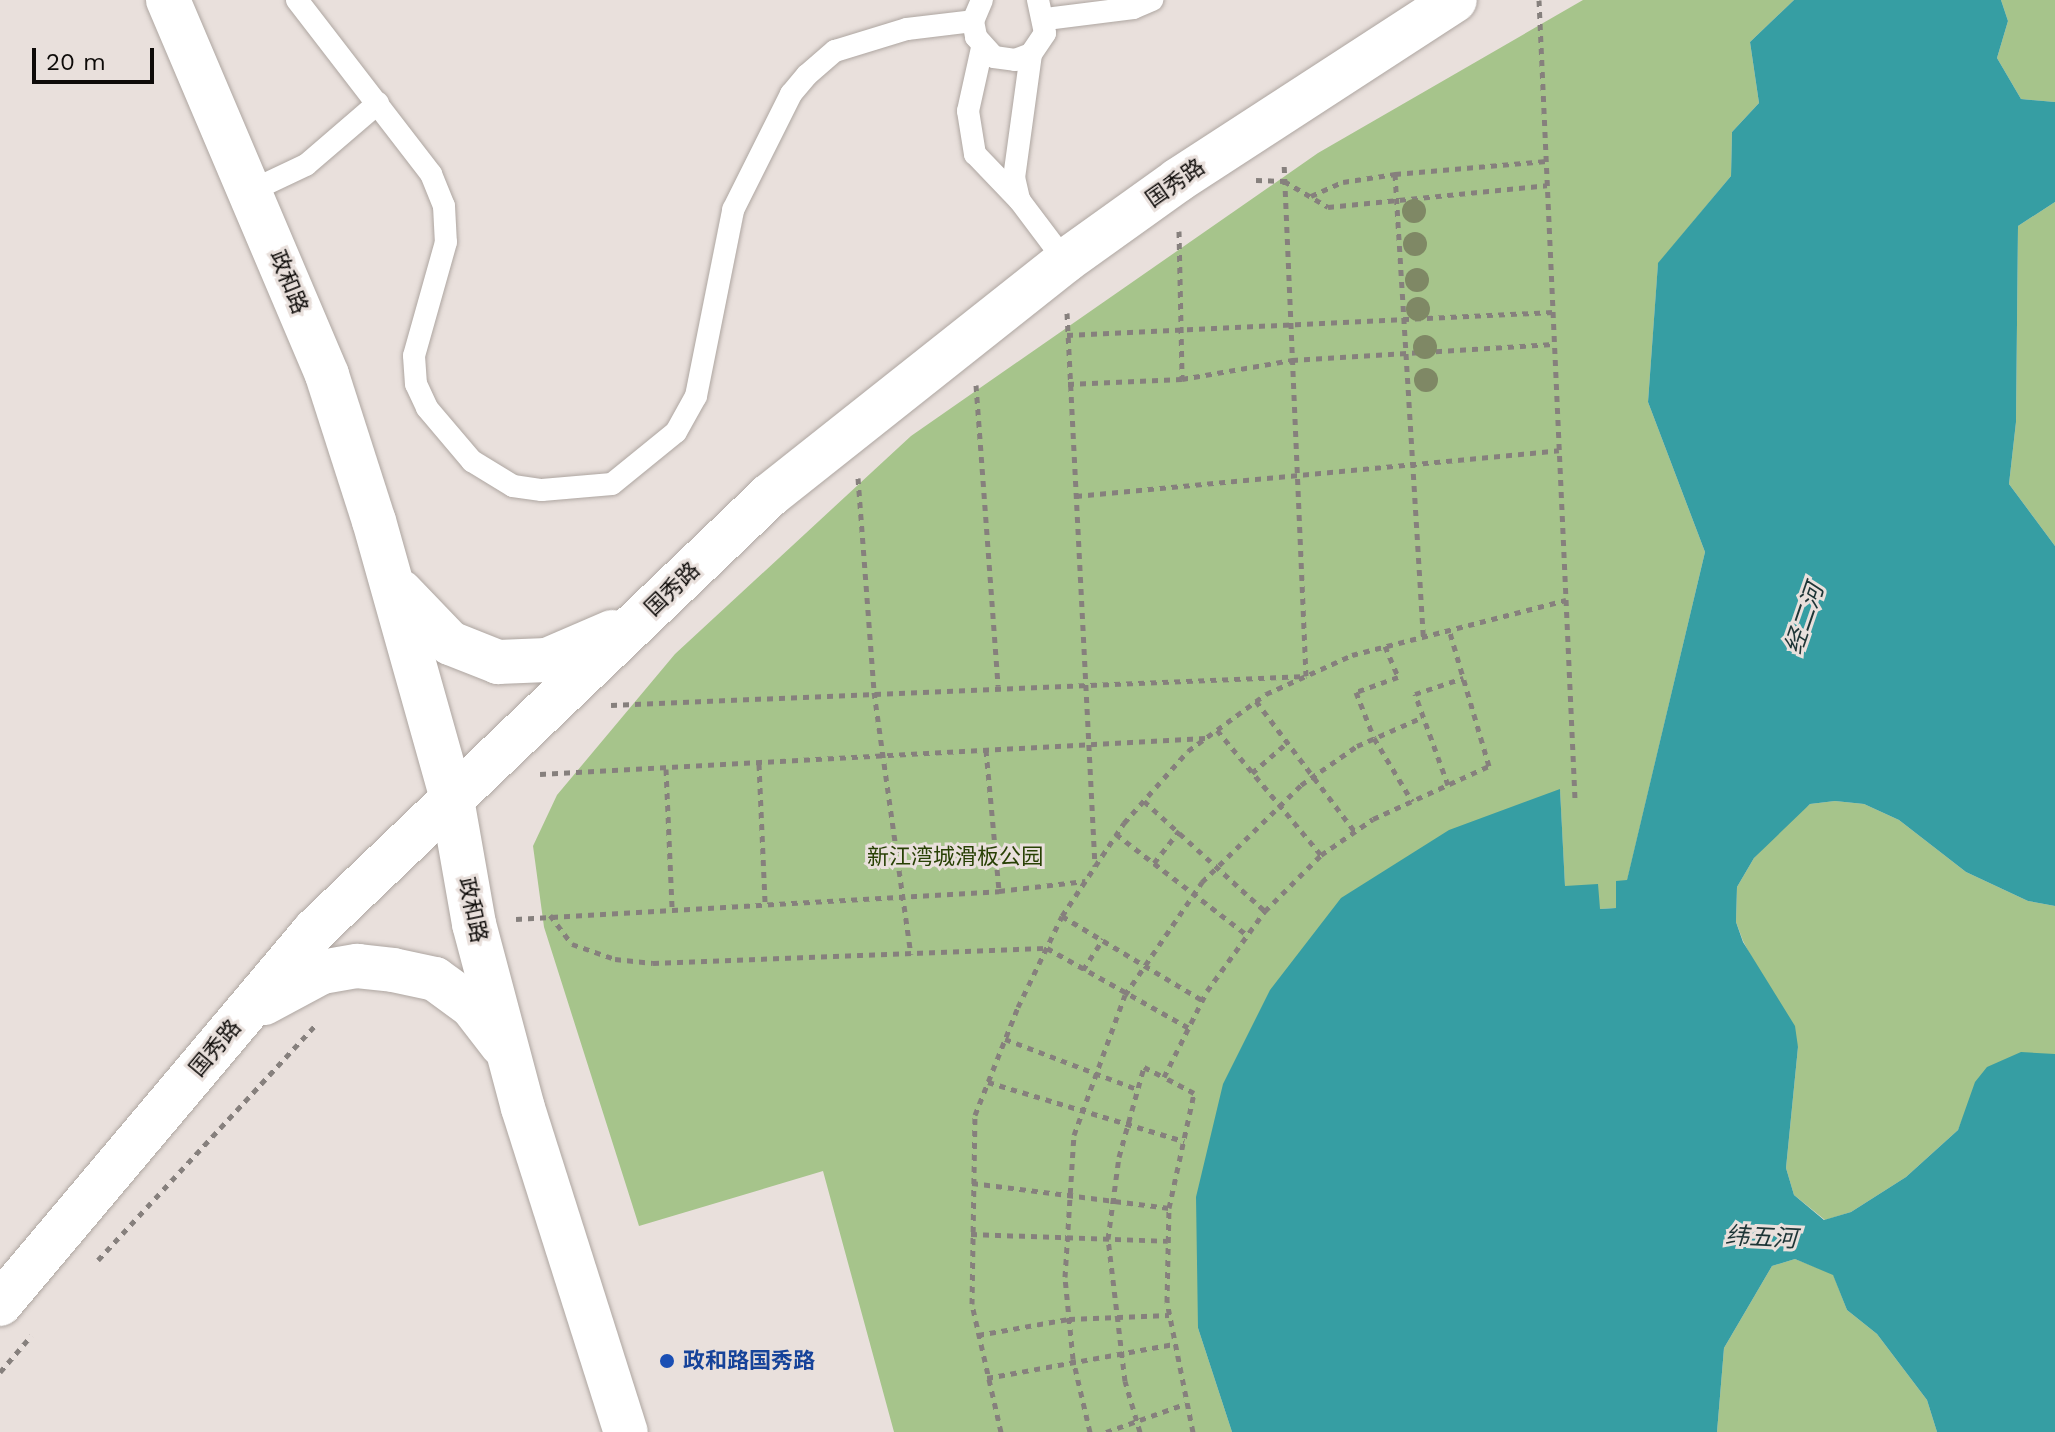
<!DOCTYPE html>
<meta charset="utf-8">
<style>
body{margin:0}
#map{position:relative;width:2055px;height:1432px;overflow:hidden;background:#e9e0dc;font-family:"Work Sans","Noto Sans SC",sans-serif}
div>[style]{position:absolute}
.green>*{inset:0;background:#a6c48b}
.water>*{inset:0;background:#369ea3}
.path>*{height:5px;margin-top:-2.5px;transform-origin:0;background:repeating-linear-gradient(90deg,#86807d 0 6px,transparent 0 12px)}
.roads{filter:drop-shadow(0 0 2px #aea6a1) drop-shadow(0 0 2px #aea6a1)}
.lane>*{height:22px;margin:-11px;padding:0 11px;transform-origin:11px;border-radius:11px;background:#fff}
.street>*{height:44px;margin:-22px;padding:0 22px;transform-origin:22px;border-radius:22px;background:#fff}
.trees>*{width:24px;height:24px;margin:-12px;border-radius:50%;background:#7f8865}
.dots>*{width:22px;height:22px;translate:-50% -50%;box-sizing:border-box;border:4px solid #e9e0dc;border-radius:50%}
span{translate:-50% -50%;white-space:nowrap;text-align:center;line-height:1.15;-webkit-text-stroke:6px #e9e0dc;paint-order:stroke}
.street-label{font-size:22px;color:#0e0b09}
.park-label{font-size:22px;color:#284004}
.transit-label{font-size:22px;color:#164399;font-weight:700}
.left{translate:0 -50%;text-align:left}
.water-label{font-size:24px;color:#1e3536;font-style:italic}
.scale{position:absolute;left:32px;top:48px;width:122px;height:36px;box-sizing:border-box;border:4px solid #0e0b09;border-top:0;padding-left:10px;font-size:24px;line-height:28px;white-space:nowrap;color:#0e0b09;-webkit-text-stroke:6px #e9e0dc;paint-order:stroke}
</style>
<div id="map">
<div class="green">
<div style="clip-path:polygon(1583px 0,1794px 0,1750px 42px,1759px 103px,1732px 132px,1731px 176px,1658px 264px,1648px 402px,1705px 552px,1627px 881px,1616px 881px,1616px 908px,1600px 909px,1565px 887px,1560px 790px,1198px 1328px,1232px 1432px,894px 1432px,823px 1171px,639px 1226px,544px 927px,533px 846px,557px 795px,675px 654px,911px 436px,1318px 153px)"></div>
<div style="clip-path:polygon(2001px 0,2055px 0,2055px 102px,2021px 99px,1997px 58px,2008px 21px)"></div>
<div style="clip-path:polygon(2055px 202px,2055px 546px,2009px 484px,2016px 422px,2018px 226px)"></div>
<div style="clip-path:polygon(1835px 801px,1864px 804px,1899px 820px,1966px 872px,2028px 901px,2055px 906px,2055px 1054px,1965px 1113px,1958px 1130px,1906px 1177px,1851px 1212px,1825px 1220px,1794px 1195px,1786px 1168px,1798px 1047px,1743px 941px,1736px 922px,1737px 887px,1754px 858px,1787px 823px,1810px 804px)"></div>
<div style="clip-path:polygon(1795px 1259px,1833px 1274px,1847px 1310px,1877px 1334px,1927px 1400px,1937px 1432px,1717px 1432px,1724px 1348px,1772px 1266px)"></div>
</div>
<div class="water">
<div style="clip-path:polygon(1794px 0,2001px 0,2008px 21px,1997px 58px,2021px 99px,2055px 102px,2055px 202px,2018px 226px,2016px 422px,2009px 484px,2055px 546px,2055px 906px,2028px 901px,1966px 872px,1899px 820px,1864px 804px,1835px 801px,1810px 804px,1754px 858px,1737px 887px,1736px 922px,1743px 942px,1795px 1026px,1798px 1047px,1786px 1168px,1794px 1195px,1824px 1220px,1851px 1212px,1906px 1177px,1958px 1130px,1975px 1082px,1987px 1067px,2021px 1052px,2055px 1054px,2055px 1432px,1937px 1432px,1927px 1400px,1877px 1334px,1847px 1310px,1833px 1275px,1795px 1259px,1772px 1266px,1724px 1348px,1717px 1432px,1232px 1432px,1198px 1328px,1196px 1197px,1223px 1084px,1270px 990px,1341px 898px,1449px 830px,1560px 789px,1565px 886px,1598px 884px,1600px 909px,1616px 908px,1616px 881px,1627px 880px,1705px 552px,1648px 402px,1658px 263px,1731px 176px,1732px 132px,1759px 103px,1750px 42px)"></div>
</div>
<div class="path">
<div style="left:1539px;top:0;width:800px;rotate:87.42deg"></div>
<div style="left:1395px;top:174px;width:463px;rotate:86.5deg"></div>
<div style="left:1256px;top:180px;width:28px;rotate:2deg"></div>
<div style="left:1284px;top:181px;width:51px;rotate:30.6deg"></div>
<div style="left:1328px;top:207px;width:220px;rotate:-5.7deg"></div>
<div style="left:1311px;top:196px;width:35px;rotate:-24deg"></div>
<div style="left:1343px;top:182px;width:53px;rotate:-8.7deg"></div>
<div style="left:1395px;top:174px;width:152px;rotate:-4.9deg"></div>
<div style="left:1179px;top:231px;width:148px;rotate:88.8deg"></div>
<div style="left:1067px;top:313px;width:554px;rotate:87.1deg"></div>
<div style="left:1067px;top:335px;width:487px;rotate:-2.7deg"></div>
<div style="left:1068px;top:384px;width:114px;rotate:-2.5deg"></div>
<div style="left:1182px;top:379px;width:112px;rotate:-9.8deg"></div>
<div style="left:1292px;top:360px;width:262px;rotate:-3.5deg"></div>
<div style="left:976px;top:385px;width:302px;rotate:85.8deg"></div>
<div style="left:858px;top:478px;width:215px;rotate:85.7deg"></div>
<div style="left:874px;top:692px;width:265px;rotate:82deg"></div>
<div style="left:1076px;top:496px;width:485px;rotate:-5.4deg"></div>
<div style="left:1385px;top:646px;width:34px;rotate:67deg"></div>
<div style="left:1398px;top:677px;width:45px;rotate:160.3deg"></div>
<div style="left:1356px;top:692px;width:49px;rotate:68.6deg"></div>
<div style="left:1374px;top:738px;width:74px;rotate:58.9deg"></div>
<div style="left:1256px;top:701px;width:164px;rotate:52.9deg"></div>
<div style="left:611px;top:705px;width:696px;rotate:-2.39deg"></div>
<div style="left:1306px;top:676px;width:514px;rotate:-92.45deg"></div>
<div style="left:1217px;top:730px;width:163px;rotate:50.2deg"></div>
<div style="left:986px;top:750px;width:142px;rotate:84.7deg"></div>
<div style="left:759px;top:764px;width:139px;rotate:87.5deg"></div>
<div style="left:666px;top:769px;width:139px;rotate:87.5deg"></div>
<div style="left:1252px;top:773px;width:48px;rotate:-40.7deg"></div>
<div style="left:540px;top:774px;width:666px;rotate:-3.1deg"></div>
<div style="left:1448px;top:785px;width:97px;rotate:-109.9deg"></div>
<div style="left:1415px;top:694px;width:51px;rotate:-18.4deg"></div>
<div style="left:1144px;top:801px;width:164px;rotate:42.3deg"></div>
<div style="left:1116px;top:834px;width:165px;rotate:37.6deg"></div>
<div style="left:1154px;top:863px;width:41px;rotate:-52deg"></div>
<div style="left:550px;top:915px;width:36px;rotate:53deg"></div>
<div style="left:572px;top:944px;width:46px;rotate:19.2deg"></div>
<div style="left:615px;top:959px;width:38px;rotate:6deg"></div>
<div style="left:653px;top:963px;width:394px;rotate:-2.2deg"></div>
<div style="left:1047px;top:948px;width:163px;rotate:29.4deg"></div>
<div style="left:1062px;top:916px;width:163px;rotate:31deg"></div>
<div style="left:516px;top:919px;width:484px;rotate:-3.3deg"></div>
<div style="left:999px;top:891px;width:87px;rotate:-6.6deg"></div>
<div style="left:1083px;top:970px;width:37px;rotate:-57deg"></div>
<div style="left:1005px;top:1039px;width:143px;rotate:20.8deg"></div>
<div style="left:988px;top:1082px;width:205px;rotate:16.8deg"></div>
<div style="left:972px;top:1183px;width:199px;rotate:7.2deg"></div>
<div style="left:971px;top:1234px;width:197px;rotate:2deg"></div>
<div style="left:98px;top:1260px;width:318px;rotate:-47.2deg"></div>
<div style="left:978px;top:1335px;width:92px;rotate:-10deg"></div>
<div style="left:1069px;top:1319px;width:100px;rotate:-2.3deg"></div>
<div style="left:0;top:1372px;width:48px;rotate:-49.3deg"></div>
<div style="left:987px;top:1378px;width:190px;rotate:-10.3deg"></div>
<div style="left:1001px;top:1432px;width:131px;rotate:-102.8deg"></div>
<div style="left:972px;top:1304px;width:189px;rotate:-89.1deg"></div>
<div style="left:975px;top:1115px;width:116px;rotate:-68.3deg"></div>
<div style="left:1018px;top:1007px;width:101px;rotate:-64.2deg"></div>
<div style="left:1062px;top:916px;width:112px;rotate:-56.3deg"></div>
<div style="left:1124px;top:823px;width:96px;rotate:-48.4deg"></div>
<div style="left:1188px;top:751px;width:97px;rotate:-36.2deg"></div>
<div style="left:1266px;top:694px;width:94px;rotate:-24.4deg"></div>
<div style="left:1352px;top:655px;width:221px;rotate:-14.4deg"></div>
<div style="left:1090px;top:1432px;width:75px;rotate:-103.1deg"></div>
<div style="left:1073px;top:1359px;width:82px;rotate:-95.6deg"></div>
<div style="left:1065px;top:1277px;width:142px;rotate:-86.4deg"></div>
<div style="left:1074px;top:1135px;width:149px;rotate:-70deg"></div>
<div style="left:1125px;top:995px;width:137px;rotate:-55.7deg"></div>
<div style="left:1202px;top:882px;width:139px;rotate:-44.4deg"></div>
<div style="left:1301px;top:785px;width:68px;rotate:-34.9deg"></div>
<div style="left:1357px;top:746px;width:72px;rotate:-23.7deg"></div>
<div style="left:1106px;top:1432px;width:84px;rotate:-19.5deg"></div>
<div style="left:1140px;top:1432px;width:53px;rotate:-106.4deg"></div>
<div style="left:1125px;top:1381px;width:143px;rotate:-96.8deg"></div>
<div style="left:1108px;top:1239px;width:83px;rotate:-82.4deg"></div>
<div style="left:1119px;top:1157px;width:93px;rotate:-74.5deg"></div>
<div style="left:1144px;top:1067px;width:22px;rotate:27deg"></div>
<div style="left:1193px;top:1432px;width:133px;rotate:-101.3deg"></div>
<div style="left:1167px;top:1302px;width:94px;rotate:-88.8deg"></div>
<div style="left:1169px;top:1208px;width:118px;rotate:-77.7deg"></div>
<div style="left:1194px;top:1093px;width:34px;rotate:-152deg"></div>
<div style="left:1164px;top:1077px;width:96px;rotate:-63.4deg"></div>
<div style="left:1207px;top:991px;width:99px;rotate:-54.1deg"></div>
<div style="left:1265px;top:911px;width:79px;rotate:-45deg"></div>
<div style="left:1321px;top:855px;width:63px;rotate:-34.7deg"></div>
<div style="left:1373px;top:819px;width:128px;rotate:-24.6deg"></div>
<div style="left:1489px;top:766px;width:143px;rotate:-106.3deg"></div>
</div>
<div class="roads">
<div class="lane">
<div style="left:297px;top:0;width:220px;rotate:52.4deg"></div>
<div style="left:431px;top:174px;width:35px;rotate:68deg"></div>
<div style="left:444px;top:206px;width:36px;rotate:87deg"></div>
<div style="left:446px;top:242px;width:118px;rotate:105.7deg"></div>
<div style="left:414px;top:356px;width:28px;rotate:86deg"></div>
<div style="left:416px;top:384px;width:26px;rotate:65deg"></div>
<div style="left:427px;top:408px;width:70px;rotate:49.7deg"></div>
<div style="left:472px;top:461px;width:48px;rotate:31.4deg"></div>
<div style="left:513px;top:486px;width:29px;rotate:8deg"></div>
<div style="left:542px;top:490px;width:70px;rotate:-4.9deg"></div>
<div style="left:612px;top:484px;width:82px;rotate:-39.1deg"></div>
<div style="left:676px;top:432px;width:41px;rotate:-60.9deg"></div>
<div style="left:696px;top:396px;width:190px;rotate:-78.7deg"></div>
<div style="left:733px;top:210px;width:130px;rotate:-63.4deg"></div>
<div style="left:791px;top:94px;width:25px;rotate:-50deg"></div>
<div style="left:807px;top:75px;width:37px;rotate:-41deg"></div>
<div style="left:835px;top:51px;width:75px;rotate:-17deg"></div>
<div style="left:907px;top:29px;width:66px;rotate:-6.9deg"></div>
<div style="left:982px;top:0;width:23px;rotate:113deg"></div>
<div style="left:973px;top:21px;width:16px;rotate:79deg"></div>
<div style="left:976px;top:37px;width:27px;rotate:48deg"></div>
<div style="left:994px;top:57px;width:21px;rotate:8deg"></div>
<div style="left:1015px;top:60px;width:17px;rotate:-21deg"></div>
<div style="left:1031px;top:54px;width:25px;rotate:-56deg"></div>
<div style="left:1045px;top:33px;width:34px;rotate:-102deg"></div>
<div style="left:1046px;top:19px;width:88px;rotate:-7.2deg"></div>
<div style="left:1133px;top:8px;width:21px;rotate:-23deg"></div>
<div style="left:982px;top:48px;width:65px;rotate:102.5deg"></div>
<div style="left:968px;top:111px;width:44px;rotate:80.8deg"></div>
<div style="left:975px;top:154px;width:65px;rotate:46.2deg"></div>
<div style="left:1020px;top:201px;width:75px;rotate:53.1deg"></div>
<div style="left:253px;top:190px;width:59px;rotate:-25.3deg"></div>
<div style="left:306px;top:165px;width:95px;rotate:-40.7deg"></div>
<div style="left:1019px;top:199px;width:22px;rotate:-103deg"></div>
<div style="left:1014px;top:178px;width:125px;rotate:-82.2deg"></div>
</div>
<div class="street">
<div style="left:168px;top:0;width:407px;rotate:67deg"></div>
<div style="left:327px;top:375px;width:153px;rotate:72.2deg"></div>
<div style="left:374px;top:521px;width:289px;rotate:74.3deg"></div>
<div style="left:452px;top:799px;width:127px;rotate:80deg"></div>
<div style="left:474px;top:924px;width:190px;rotate:75.1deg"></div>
<div style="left:523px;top:1108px;width:340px;rotate:72.4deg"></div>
<div style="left:401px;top:592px;width:71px;rotate:46.1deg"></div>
<div style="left:450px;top:643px;width:52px;rotate:21.6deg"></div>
<div style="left:498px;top:662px;width:49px;rotate:-2.3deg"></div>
<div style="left:547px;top:660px;width:71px;rotate:-23.3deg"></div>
<div style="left:264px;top:1003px;width:66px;rotate:-28.1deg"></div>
<div style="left:322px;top:972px;width:36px;rotate:-10deg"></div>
<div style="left:357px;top:966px;width:36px;rotate:6deg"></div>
<div style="left:393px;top:970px;width:43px;rotate:12.1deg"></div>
<div style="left:435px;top:979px;width:46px;rotate:36.1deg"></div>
<div style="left:472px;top:1006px;width:49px;rotate:52.4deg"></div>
<div style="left:0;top:1304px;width:489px;rotate:-49.9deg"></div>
<div style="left:315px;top:930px;width:629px;rotate:-43.71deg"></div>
<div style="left:770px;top:495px;width:377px;rotate:-38.4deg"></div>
<div style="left:1065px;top:261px;width:139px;rotate:-35.6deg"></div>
<div style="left:1178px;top:180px;width:330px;rotate:-33deg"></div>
</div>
</div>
<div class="trees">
<div style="left:1414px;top:211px"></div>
<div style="left:1415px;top:244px"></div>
<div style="left:1417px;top:280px"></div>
<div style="left:1418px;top:309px"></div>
<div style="left:1425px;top:347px"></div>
<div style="left:1426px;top:380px"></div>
</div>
<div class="dots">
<div style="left:667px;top:1361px;background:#1a4fb4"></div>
</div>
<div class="street-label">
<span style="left:1175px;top:183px;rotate:-35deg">国秀路</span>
<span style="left:289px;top:282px;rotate:68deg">政和路</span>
<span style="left:672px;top:589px;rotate:-44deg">国秀路</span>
<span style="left:473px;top:910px;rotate:78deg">政和路</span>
<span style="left:215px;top:1048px;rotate:-50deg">国秀路</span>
</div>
<div class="park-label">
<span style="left:955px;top:857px">新江湾城滑板公园</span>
</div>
<div class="transit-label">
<span class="left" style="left:683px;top:1361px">政和路国秀路</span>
</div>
<div class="water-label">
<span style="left:1805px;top:619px;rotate:-71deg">经二河</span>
<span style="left:1761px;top:1238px;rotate:3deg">纬五河</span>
</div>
<div class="scale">20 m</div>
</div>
